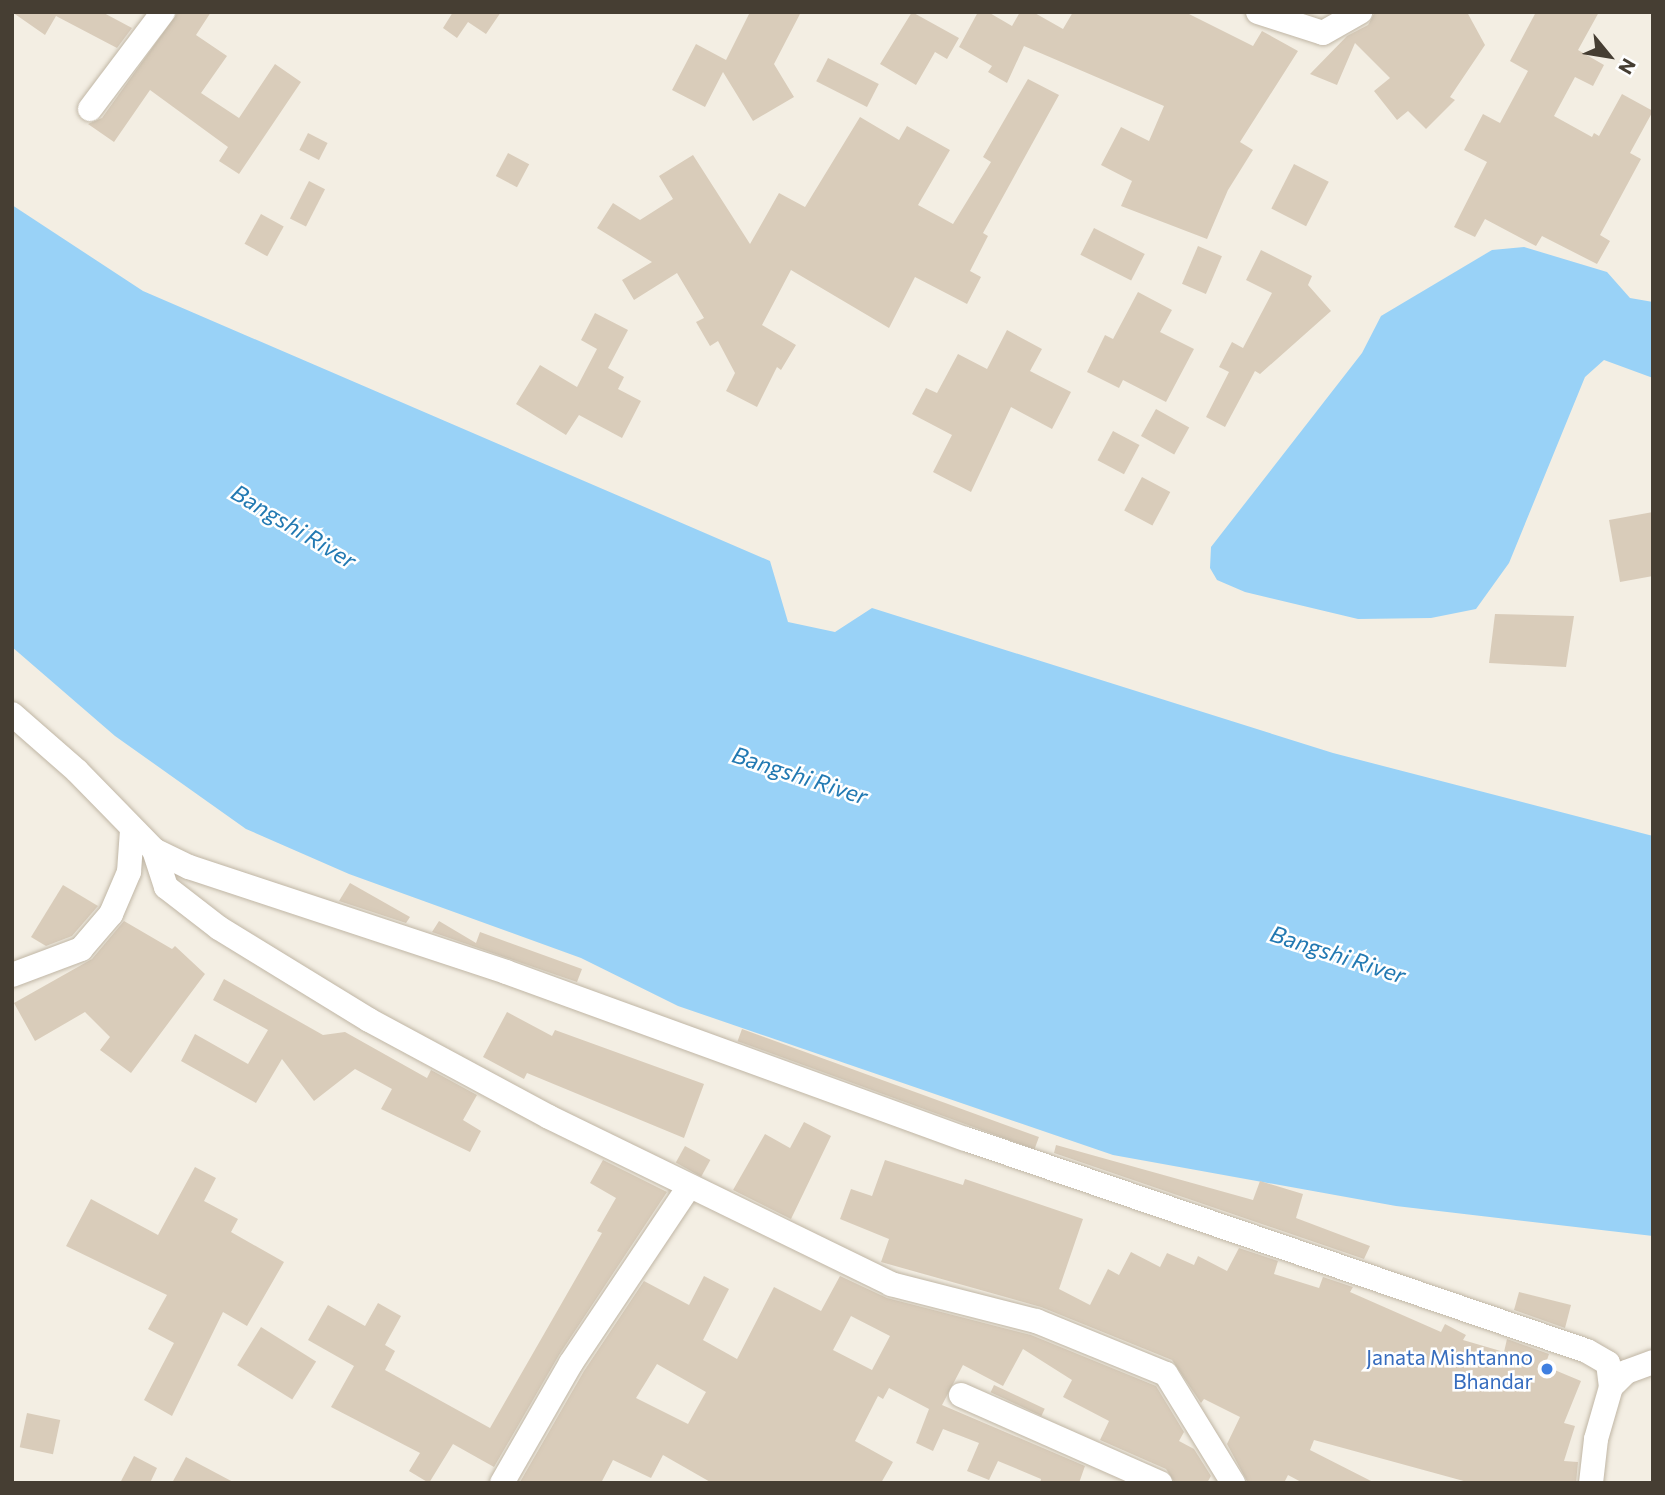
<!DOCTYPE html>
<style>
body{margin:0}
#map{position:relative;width:1665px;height:1495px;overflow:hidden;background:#f3eee3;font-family:Commissioner,sans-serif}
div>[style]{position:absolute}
.water>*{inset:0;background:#99d2f7}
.building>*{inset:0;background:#d9ccba;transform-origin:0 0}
.roads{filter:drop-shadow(0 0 2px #c0b6a5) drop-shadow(0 0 2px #c0b6a5)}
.minor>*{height:24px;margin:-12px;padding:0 12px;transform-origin:12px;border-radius:12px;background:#fff}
.dots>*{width:19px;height:19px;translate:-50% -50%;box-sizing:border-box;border:4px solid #fff;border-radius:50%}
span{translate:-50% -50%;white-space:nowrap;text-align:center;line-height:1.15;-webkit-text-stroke:5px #fff;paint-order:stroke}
.shop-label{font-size:21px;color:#366cbe}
.right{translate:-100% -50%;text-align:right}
.water-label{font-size:23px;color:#2279b2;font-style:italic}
.frame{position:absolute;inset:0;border:14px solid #463e33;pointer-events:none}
.north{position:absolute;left:1574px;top:21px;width:70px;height:70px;-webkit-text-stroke:5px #fff;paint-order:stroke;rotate:120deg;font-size:19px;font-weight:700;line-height:28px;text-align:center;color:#463e33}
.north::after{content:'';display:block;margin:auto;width:24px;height:32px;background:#463e33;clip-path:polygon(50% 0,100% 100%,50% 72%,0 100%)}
</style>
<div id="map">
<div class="water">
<div style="clip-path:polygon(12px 205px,143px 291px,770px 561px,788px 622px,835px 632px,872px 608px,1333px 753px,1653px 836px,1653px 1236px,1396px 1206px,1113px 1155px,678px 1006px,581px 958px,349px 874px,246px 829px,115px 736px,12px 647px)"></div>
<div style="clip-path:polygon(1524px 247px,1607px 272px,1630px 298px,1653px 302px,1653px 378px,1604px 360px,1585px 377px,1509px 563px,1476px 609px,1431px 618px,1358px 619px,1245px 592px,1217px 580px,1210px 568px,1211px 547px,1362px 353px,1381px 316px,1492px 250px)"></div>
</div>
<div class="building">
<div style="clip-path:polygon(12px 12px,102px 12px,132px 28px,117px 48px,56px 16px,45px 35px)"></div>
<div style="clip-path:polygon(178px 12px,211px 12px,196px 35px,227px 56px,201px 93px,239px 118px,275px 64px,301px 82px,239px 174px,219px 161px,228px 147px,150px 90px,114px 142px,88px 124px,102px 118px)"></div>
<div style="clip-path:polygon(453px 12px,501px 12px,486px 34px,468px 22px,457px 38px,443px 28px)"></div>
<div style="clip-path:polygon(750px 12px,801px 12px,774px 64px,794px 97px,753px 121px,723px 72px,705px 107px,672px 90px,696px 44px,726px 60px)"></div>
<div style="clip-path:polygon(912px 12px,959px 38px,947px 59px,935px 52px,916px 85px,880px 64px)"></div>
<div style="clip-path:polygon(978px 12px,988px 12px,1012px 26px,1020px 12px,1033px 12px,1063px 29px,1073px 12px,1185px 12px,1253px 46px,1262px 31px,1298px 51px,1240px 142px,1253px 150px,1228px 190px,1207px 239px,1121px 206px,1132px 181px,1101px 165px,1121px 127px,1149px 141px,1164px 106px,1024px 46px,1007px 83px,988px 72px,992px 66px,959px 47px)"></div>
<div style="clip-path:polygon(1375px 12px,1467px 12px,1485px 45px,1450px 97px,1455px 100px,1426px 129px,1408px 111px,1397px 120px,1374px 91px,1390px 78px,1355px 43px,1337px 85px,1310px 74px,1347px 36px,1368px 25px)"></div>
<div style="clip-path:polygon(1536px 12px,1599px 12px,1578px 50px,1604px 65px,1593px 86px,1575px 77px,1554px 116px,1592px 137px,1594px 133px,1599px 136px,1622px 94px,1653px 111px,1630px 153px,1641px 159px,1600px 235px,1610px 241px,1597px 264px,1542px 236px,1536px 246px,1485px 219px,1475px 237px,1454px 227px,1487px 162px,1464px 150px,1483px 114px,1500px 123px,1528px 71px,1510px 61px)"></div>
<div style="left:828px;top:58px;width:57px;height:26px;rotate:27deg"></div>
<div style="clip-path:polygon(1028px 79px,1059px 95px,983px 233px,988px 236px,970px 271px,981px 277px,967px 304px,915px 277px,889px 328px,791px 270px,762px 325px,796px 345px,781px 370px,777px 367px,757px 407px,726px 391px,735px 373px,718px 341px,710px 346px,696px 322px,704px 318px,677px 273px,634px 300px,622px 280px,652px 262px,597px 228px,613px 203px,640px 220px,673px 199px,659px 176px,693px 155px,750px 244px,779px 193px,805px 207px,860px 117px,899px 140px,907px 126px,950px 150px,918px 205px,953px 224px,991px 162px,983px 157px)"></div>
<div style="left:308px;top:133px;width:22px;height:19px;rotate:27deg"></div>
<div style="left:508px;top:153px;width:24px;height:26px;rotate:28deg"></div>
<div style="left:1294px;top:164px;width:39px;height:50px;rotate:27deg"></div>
<div style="left:309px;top:181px;width:18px;height:42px;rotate:27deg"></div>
<div style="left:261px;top:214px;width:26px;height:34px;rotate:29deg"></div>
<div style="left:1094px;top:228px;width:57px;height:30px;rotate:27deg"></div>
<div style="left:1198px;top:246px;width:26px;height:41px;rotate:23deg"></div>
<div style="clip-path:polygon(1261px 250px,1312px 276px,1308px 285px,1331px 311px,1260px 374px,1255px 371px,1225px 427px,1206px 417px,1229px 372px,1219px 367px,1232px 342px,1243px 348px,1272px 293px,1246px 280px)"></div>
<div style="clip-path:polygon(1138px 292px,1172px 310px,1160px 332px,1194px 349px,1166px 402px,1123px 380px,1119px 388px,1087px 372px,1105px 335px,1113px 339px)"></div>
<div style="clip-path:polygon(595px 313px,628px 330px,608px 368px,624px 377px,618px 389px,641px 401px,622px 438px,579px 415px,566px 435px,516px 404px,540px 365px,577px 387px,597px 349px,581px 340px)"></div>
<div style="clip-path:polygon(1007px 330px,1042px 349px,1030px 371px,1071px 392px,1052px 429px,1011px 407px,971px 492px,933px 472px,952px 435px,912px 414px,926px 388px,937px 393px,958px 354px,987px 369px)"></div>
<div style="left:1156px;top:409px;width:38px;height:31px;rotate:29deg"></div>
<div style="left:1113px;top:431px;width:30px;height:33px;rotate:28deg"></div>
<div style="left:1142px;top:477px;width:32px;height:38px;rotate:28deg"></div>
<div style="clip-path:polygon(1653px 512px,1653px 576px,1620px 582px,1609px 520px)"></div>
<div style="clip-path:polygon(1495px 614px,1574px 616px,1566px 667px,1489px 663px)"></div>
<div style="clip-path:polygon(350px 883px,410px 917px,406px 923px,339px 901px)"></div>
<div style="clip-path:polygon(63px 885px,98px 906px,72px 936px,46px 946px,31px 937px)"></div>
<div style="clip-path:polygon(124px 921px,172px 949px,175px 946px,205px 974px,131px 1073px,100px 1050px,110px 1037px,85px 1012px,35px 1041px,14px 1003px,92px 959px)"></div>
<div style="clip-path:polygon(439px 921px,476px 943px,480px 932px,582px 969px,577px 982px,432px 932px)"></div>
<div style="clip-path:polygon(224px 979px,323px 1035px,345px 1032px,427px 1078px,431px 1070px,477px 1095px,463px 1120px,481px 1131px,470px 1152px,381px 1109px,392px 1089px,355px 1069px,314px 1101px,282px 1059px,256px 1103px,181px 1061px,195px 1034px,248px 1064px,268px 1030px,213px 1000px)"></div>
<div style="clip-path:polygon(507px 1012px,552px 1036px,555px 1030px,704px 1084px,684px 1138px,527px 1073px,524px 1079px,483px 1057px)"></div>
<div style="left:742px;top:1029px;width:316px;height:13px;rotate:20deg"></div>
<div style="clip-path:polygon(804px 1122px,831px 1136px,791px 1219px,733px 1190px,765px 1134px,790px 1148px)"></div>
<div style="clip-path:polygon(1056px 1145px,1253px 1200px,1260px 1181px,1303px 1194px,1296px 1218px,1370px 1246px,1364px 1259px,1054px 1153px)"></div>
<div style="left:685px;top:1146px;width:29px;height:19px;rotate:29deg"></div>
<div style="clip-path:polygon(603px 1160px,667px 1192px,559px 1355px,494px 1467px,453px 1444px,429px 1483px,409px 1471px,420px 1453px,331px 1407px,354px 1366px,308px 1340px,328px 1305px,365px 1326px,378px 1303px,401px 1316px,385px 1345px,395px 1351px,385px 1370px,490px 1428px,602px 1233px,597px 1231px,616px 1198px,590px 1183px)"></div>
<div style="clip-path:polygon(885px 1160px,963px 1185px,965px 1179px,1083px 1219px,1059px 1289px,1090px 1305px,1108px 1269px,1119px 1275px,1131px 1252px,1160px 1267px,1167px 1253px,1194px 1265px,1198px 1256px,1227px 1271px,1239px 1248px,1278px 1261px,1274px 1274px,1319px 1288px,1323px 1277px,1353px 1287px,1350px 1292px,1441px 1332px,1445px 1324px,1466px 1335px,1463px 1340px,1504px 1352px,1507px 1339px,1549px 1354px,1545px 1366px,1581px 1381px,1564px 1423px,1575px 1426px,1564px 1461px,1578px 1462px,1576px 1483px,1471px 1483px,1314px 1440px,1310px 1450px,1375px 1483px,1303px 1483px,1288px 1475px,1284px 1483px,1248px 1483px,1227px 1444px,1240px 1417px,1204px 1399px,1201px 1403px,1172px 1360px,1041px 1307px,881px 1262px,889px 1239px,840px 1219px,851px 1189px,872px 1196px)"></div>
<div style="clip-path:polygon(195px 1167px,216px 1178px,204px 1201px,238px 1219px,231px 1232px,284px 1262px,247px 1326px,223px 1312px,172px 1416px,144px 1400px,174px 1343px,148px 1329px,167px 1295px,66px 1246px,91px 1199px,158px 1235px)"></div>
<div style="clip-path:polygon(evenodd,704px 1276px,729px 1289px,703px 1340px,737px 1359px,774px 1287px,821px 1311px,840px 1276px,887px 1298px,1031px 1335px,1156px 1386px,1184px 1432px,1179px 1441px,1194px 1449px,1211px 1476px,1207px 1483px,1175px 1483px,1166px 1469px,1100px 1440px,1109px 1421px,1063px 1397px,1072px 1380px,1023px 1349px,1003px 1386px,963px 1365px,942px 1405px,1085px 1466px,1079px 1483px,1040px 1483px,1041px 1479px,998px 1461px,989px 1480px,967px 1471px,979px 1443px,943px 1429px,933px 1451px,916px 1443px,929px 1409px,889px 1388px,883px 1399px,878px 1396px,855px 1441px,893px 1462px,881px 1483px,712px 1483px,663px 1455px,651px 1478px,613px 1460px,601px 1483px,520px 1482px,584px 1371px,644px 1281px,689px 1305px,704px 1276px,851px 1316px,890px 1336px,872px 1370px,833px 1350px,851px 1316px,704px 1276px,657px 1364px,706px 1392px,688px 1424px,636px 1398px,657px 1364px)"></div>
<div style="clip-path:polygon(1519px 1292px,1571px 1305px,1565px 1328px,1514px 1310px)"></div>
<div style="left:261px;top:1327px;width:65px;height:45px;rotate:32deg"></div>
<div style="left:994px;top:1385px;width:56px;height:8px;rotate:25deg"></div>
<div style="left:27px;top:1413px;width:34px;height:35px;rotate:12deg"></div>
<div style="clip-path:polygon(134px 1456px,157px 1468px,150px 1483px,120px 1483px)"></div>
<div style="clip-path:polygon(186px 1457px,235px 1483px,172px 1483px)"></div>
</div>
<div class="roads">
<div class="minor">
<div style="left:1258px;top:12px;width:68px;rotate:17.9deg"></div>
<div style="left:1323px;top:33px;width:43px;rotate:-29.6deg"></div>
<div style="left:90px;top:109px;width:121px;rotate:-53deg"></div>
<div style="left:12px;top:714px;width:86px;rotate:41.2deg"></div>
<div style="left:77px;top:771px;width:110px;rotate:45.7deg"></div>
<div style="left:154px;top:850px;width:39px;rotate:26deg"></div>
<div style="left:189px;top:867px;width:334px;rotate:18.3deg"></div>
<div style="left:506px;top:972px;width:489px;rotate:20deg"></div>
<div style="left:966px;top:1139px;width:656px;rotate:18.85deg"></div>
<div style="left:1587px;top:1351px;width:24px;rotate:30deg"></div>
<div style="left:1608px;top:1363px;width:24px;rotate:83deg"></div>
<div style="left:154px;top:850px;width:39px;rotate:72deg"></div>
<div style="left:166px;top:887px;width:67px;rotate:37.7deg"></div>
<div style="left:219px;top:928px;width:176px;rotate:31.5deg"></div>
<div style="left:369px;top:1020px;width:204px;rotate:28.3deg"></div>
<div style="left:549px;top:1117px;width:381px;rotate:26deg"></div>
<div style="left:891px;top:1284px;width:150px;rotate:14.3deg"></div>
<div style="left:1036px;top:1321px;width:140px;rotate:22.2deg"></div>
<div style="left:1166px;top:1374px;width:128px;rotate:58.4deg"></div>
<div style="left:12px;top:975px;width:74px;rotate:-20.6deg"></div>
<div style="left:81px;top:949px;width:46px;rotate:-49.4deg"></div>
<div style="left:111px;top:914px;width:46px;rotate:-66.8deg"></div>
<div style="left:129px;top:872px;width:42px;rotate:-85.9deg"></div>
<div style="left:961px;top:1395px;width:218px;rotate:23.9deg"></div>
<div style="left:502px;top:1483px;width:138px;rotate:-60.1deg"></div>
<div style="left:571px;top:1363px;width:211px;rotate:-56.2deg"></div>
<div style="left:1591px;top:1483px;width:44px;rotate:-83.5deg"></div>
<div style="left:1596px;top:1439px;width:54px;rotate:-73.9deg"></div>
<div style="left:1611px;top:1387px;width:21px;rotate:-45deg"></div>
<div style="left:1626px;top:1372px;width:29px;rotate:-20deg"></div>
</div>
</div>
<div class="dots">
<div style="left:1547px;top:1369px;background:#3f7fe0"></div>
</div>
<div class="shop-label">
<span class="right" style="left:1533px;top:1369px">Janata Mishtanno<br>Bhandar</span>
</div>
<div class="water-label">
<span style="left:294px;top:526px;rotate:31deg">Bangshi River</span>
<span style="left:800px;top:775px;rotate:18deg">Bangshi River</span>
<span style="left:1338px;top:954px;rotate:18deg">Bangshi River</span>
</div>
<div class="frame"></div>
<div class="north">N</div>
</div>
